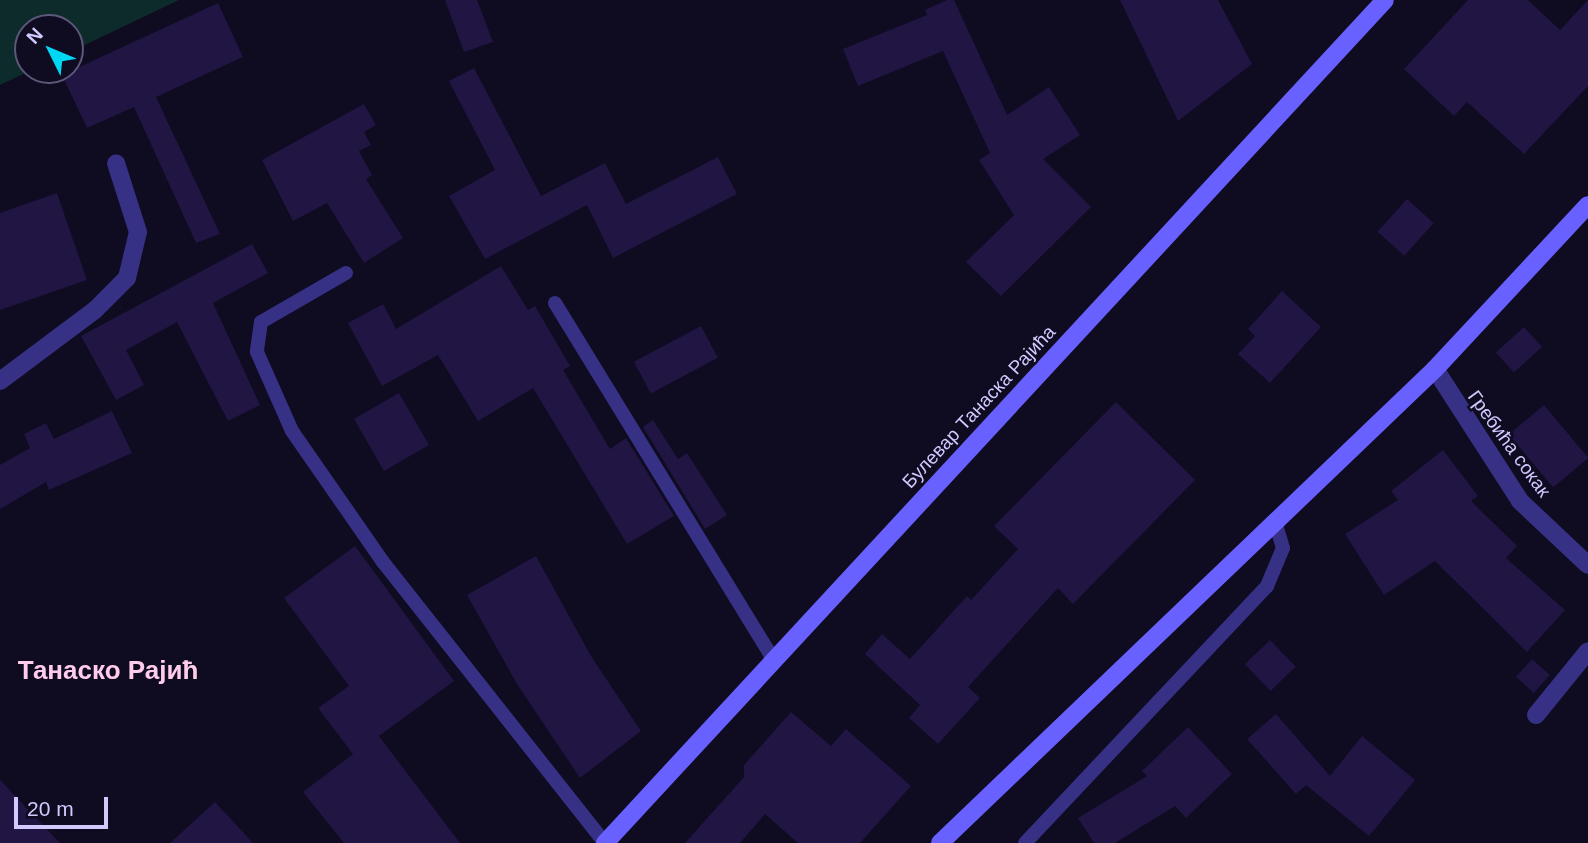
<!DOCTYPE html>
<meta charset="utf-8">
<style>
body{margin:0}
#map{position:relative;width:1588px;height:843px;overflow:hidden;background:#0f0b21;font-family:Helvetica,sans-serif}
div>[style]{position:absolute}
.green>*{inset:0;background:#0d2b2b}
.building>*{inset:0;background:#201543;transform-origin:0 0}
.lane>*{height:14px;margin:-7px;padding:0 7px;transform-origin:7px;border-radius:7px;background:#363184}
.street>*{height:18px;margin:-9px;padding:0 9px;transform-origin:9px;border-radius:9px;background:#363184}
.secondary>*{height:18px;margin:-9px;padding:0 9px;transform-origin:9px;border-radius:9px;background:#6961ff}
span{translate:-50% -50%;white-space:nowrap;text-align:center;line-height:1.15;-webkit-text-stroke:5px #0f0b21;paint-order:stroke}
.street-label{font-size:19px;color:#d2caff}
.district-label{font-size:26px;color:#ffcceb;font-weight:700}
.north{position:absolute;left:14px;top:14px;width:70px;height:70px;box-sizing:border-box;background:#0f0b21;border:2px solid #5d577a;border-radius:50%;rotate:313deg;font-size:19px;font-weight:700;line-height:28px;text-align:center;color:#d2caff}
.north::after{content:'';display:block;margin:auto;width:24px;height:32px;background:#00d7f5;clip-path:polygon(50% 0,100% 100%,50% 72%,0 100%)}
.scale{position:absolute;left:14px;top:797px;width:94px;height:32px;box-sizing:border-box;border:4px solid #d2caff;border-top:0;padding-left:9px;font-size:21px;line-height:24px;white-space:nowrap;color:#d2caff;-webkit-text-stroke:5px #0f0b21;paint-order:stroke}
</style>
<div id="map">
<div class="green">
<div style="clip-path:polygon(0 0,179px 0,70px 52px,70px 28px,28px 28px,32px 70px,0 85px)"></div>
</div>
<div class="building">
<div style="clip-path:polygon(445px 0,477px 0,493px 42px,464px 52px)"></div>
<div style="clip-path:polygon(947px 0,954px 0,1007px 115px,1049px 87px,1080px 135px,1043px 159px,1091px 207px,1001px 296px,966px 262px,1014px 215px,979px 160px,990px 153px,943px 51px,858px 86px,843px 49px,927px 15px,925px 10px)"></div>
<div style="clip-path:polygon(1120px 0,1218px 0,1252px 64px,1178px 121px)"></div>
<div style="clip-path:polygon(1468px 0,1528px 0,1560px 30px,1588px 0,1588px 86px,1524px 154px,1467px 102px,1454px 116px,1404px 69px)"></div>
<div style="clip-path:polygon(218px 3px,243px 57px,156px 97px,220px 234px,196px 243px,134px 107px,87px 128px,62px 75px)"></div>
<div style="clip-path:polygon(474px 68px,541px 196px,605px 163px,626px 204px,718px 157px,737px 194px,613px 258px,587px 205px,485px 259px,449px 196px,495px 170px,449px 81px)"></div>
<div style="clip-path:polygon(364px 104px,376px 125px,364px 132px,371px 145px,359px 151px,372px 175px,366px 179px,403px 238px,364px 263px,327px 203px,293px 221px,262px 160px)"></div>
<div style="clip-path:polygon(57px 193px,87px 280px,0 310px,0 213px)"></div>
<div style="left:1407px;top:199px;width:36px;height:44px;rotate:42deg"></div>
<div style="clip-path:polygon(252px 244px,268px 273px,213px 303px,260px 405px,228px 421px,177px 322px,126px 350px,144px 385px,116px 400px,81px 336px)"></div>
<div style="clip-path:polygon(501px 266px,528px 310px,535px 306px,570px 366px,563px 370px,610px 449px,626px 438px,674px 516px,627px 544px,533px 388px,478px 421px,438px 355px,382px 386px,348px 323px,383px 304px,396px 329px)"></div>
<div style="clip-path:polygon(1282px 291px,1321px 327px,1270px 383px,1238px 354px,1255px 336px,1248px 329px)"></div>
<div style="left:701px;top:326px;width:36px;height:76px;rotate:62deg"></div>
<div style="left:1524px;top:327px;width:27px;height:38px;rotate:48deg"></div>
<div style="left:399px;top:393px;width:60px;height:52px;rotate:60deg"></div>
<div style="clip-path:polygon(1116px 402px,1195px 480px,1073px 604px,1058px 588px,968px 687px,980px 698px,938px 744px,909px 718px,920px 705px,865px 654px,882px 634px,910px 659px,967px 596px,971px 600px,1018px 549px,994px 526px)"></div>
<div style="left:1544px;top:405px;width:69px;height:46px;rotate:50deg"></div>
<div style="clip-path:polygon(112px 411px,132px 453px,49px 490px,46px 482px,0 509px,0 465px,30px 448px,24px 434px,46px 423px,54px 439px)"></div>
<div style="clip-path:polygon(653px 420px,678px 459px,687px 453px,727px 515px,705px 529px,643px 427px)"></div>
<div style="clip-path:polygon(1443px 450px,1478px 496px,1471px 501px,1517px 546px,1506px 558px,1565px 610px,1527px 652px,1435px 561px,1384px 595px,1345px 534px,1398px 500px,1391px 491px)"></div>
<div style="clip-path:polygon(355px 546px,454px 681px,379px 736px,460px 843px,344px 843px,303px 792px,353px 754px,318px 708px,349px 686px,284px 598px)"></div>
<div style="clip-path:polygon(536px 556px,591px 656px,641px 731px,580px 778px,517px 684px,467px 595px)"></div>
<div style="left:1270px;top:640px;width:37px;height:35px;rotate:46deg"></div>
<div style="left:1532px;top:659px;width:24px;height:24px;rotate:42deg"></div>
<div style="clip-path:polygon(791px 712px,831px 746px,846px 729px,911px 786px,860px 843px,798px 843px,765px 814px,740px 843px,685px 843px,744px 777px,744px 765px)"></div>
<div style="clip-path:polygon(1276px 714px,1330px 776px,1362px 736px,1415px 780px,1369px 836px,1306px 785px,1296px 794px,1247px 739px)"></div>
<div style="clip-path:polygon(1188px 727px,1232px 774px,1186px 818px,1175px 806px,1115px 843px,1094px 843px,1078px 818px,1147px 776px,1142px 771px)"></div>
<div style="clip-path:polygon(0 780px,60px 843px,0 843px)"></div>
<div style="clip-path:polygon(215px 802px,253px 843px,170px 843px)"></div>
</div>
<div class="lane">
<div style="left:346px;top:273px;width:98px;rotate:150deg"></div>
<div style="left:261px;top:322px;width:30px;rotate:98deg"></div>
<div style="left:257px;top:352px;width:86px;rotate:66.1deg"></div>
<div style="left:292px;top:431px;width:160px;rotate:55.2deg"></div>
<div style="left:383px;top:562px;width:358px;rotate:51.7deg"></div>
<div style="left:555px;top:303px;width:419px;rotate:58.5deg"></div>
<div style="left:1025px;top:843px;width:353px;rotate:-46.7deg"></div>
<div style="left:1267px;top:586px;width:41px;rotate:-67.2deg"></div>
<div style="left:1283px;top:548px;width:27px;rotate:-107deg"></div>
</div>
<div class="street">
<div style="left:1435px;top:369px;width:157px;rotate:57.2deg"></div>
<div style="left:1520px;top:501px;width:93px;rotate:43.3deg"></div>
<div style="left:0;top:381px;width:119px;rotate:-36.8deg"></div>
<div style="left:95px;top:310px;width:45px;rotate:-45deg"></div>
<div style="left:127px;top:278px;width:47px;rotate:-76.6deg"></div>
<div style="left:138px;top:232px;width:72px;rotate:-107.7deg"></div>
<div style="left:1536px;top:715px;width:82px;rotate:-50.9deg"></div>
</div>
<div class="secondary">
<div style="left:605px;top:843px;width:1148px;rotate:-47.22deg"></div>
<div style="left:940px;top:843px;width:685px;rotate:-43.76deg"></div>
<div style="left:1435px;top:369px;width:224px;rotate:-47deg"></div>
</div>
<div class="street-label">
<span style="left:979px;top:407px;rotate:-47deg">Булевар Танаска Рајића</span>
<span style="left:1509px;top:444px;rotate:54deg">Гребића сокак</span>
</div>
<div class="district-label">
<span style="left:108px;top:671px">Танаско Рајић</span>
</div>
<div class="north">N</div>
<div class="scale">20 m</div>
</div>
